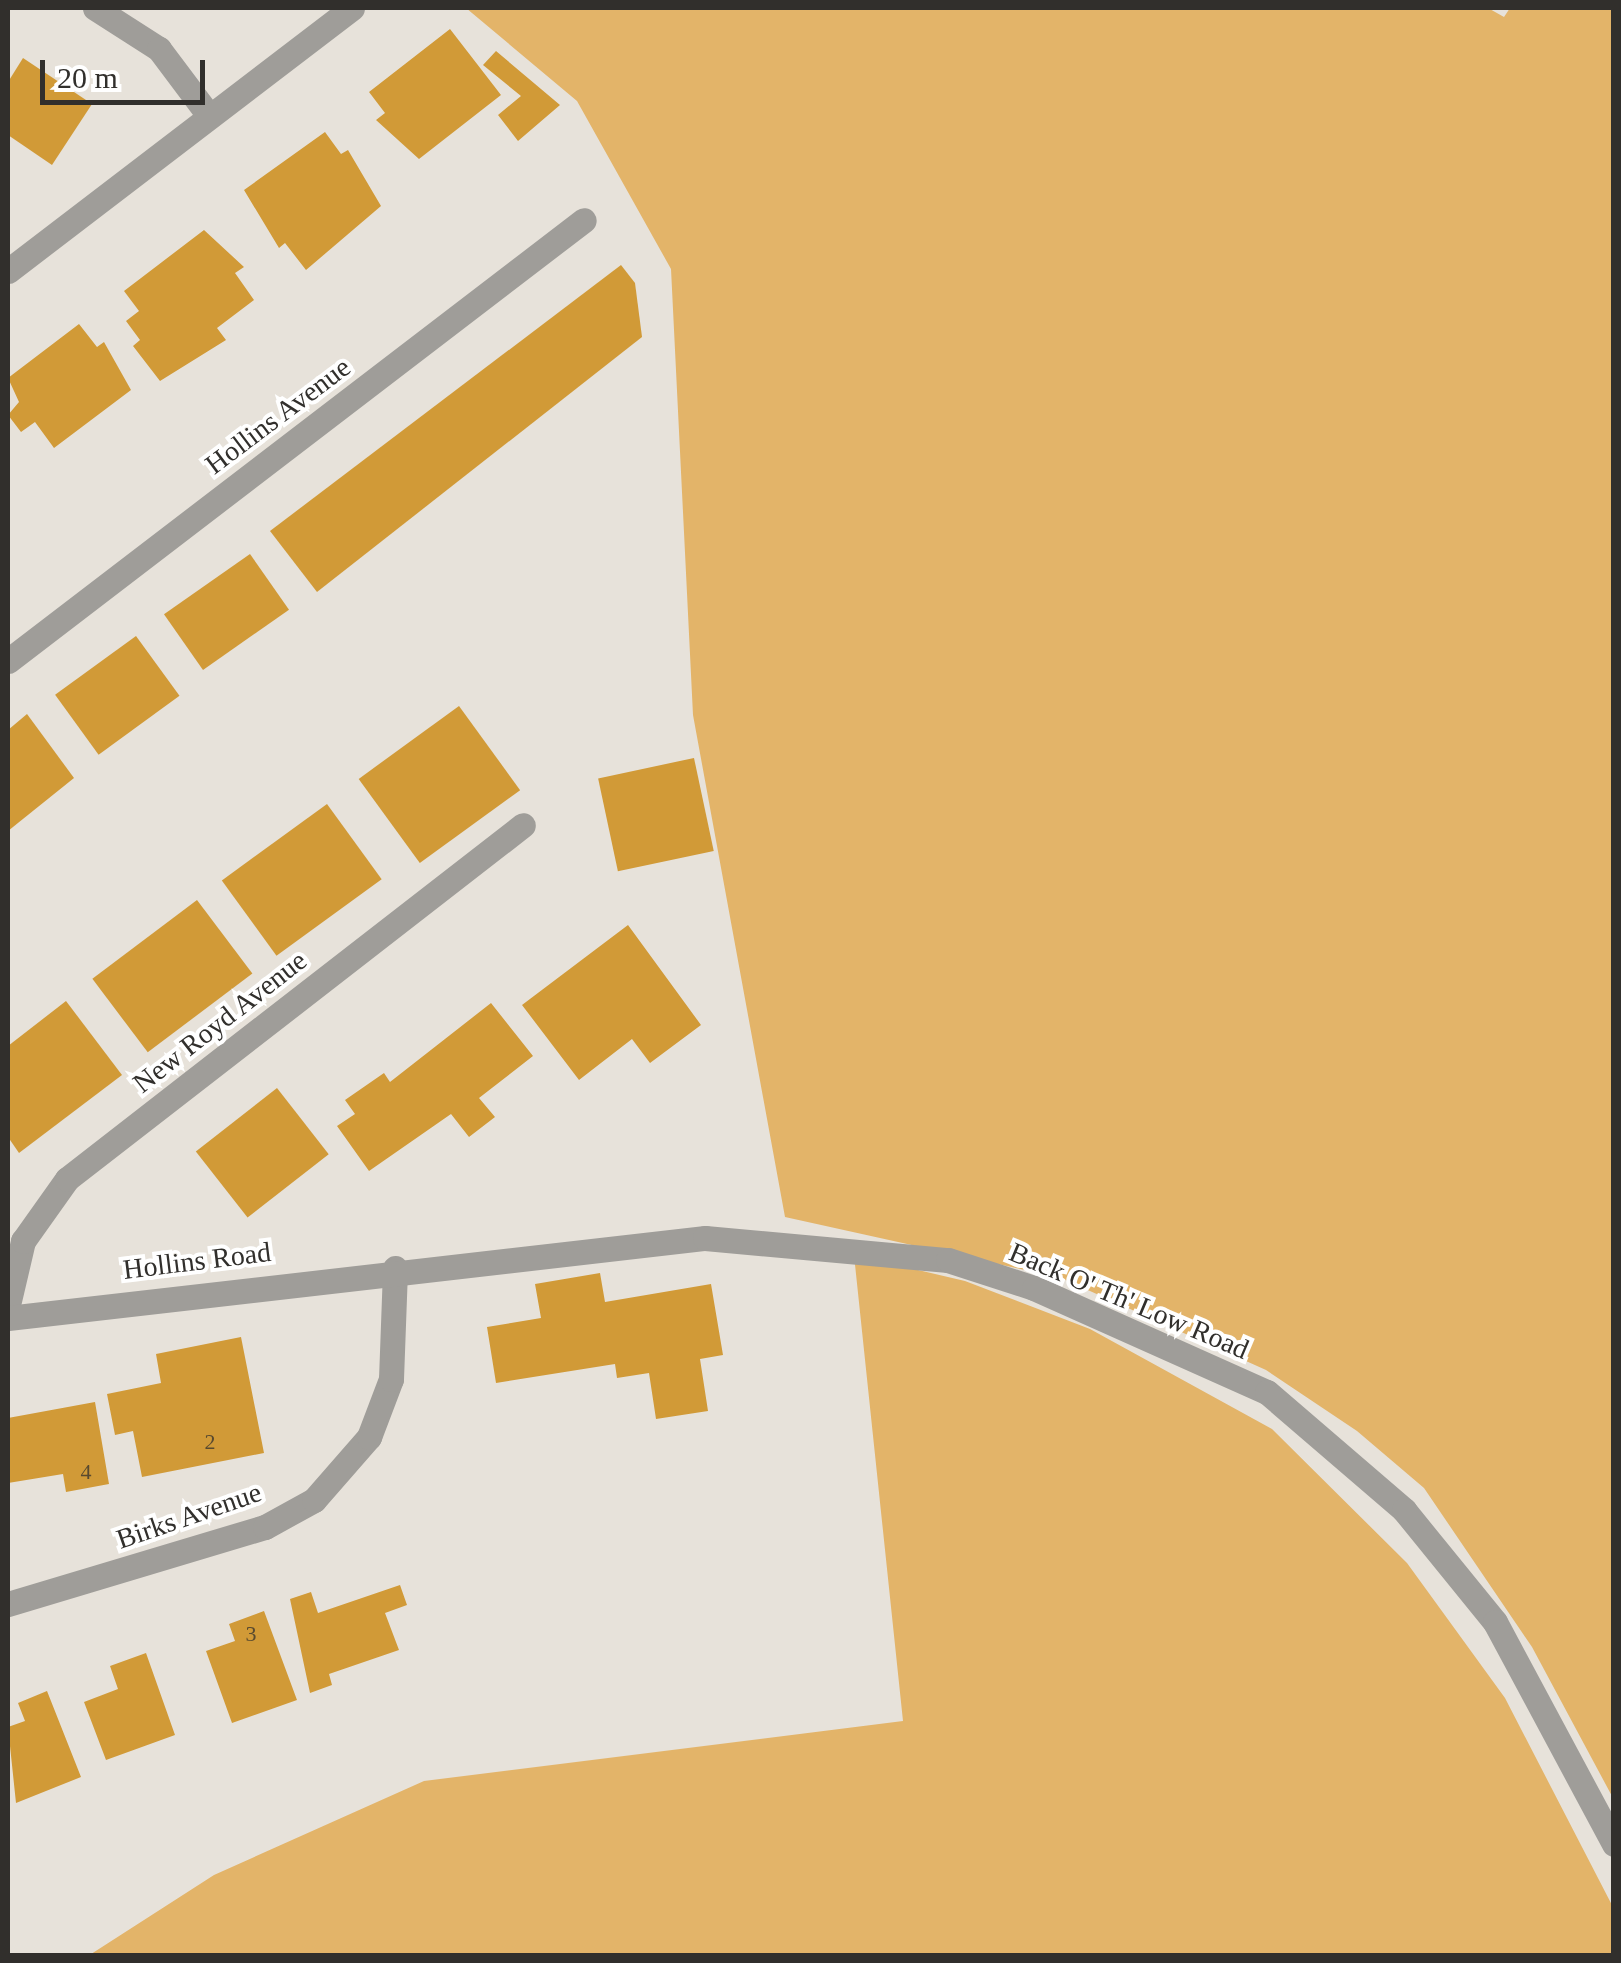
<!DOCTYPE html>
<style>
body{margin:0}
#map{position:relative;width:1621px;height:1963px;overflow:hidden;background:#e7e2da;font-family:"Times New Roman",serif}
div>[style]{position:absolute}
.green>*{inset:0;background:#e3b469}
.building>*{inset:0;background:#d19a37;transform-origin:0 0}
.minor>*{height:25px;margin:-12.5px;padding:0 12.5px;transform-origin:12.5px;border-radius:12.5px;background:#9f9d99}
.tertiary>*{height:25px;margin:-12.5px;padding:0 12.5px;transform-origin:12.5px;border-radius:12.5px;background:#9f9d99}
span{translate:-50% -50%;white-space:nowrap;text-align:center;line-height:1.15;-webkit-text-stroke:8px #fff;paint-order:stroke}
.number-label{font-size:22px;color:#594a2f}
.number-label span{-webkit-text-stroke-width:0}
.street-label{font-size:28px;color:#312f2c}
.frame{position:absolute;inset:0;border:10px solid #312f2c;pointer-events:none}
.scale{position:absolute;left:40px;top:60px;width:165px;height:45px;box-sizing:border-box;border:5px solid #312f2c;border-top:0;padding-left:12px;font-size:30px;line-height:35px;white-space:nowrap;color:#312f2c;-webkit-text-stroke:8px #fff;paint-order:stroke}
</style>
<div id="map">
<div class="green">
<div style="clip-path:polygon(466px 8px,1488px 8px,1504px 17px,1510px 8px,1613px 8px,1613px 1798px,1532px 1647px,1424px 1488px,1357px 1431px,1266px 1370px,1061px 1278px,785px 1217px,693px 715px,671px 269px,577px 101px)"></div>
<div style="clip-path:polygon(854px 1255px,965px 1281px,1090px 1329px,1272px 1429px,1407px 1563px,1505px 1698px,1614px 1909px,1613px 1956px,88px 1956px,214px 1875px,424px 1781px,903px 1721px)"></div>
</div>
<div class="building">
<div style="clip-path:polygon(450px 29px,501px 95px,419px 159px,376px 120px,385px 113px,369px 92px)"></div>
<div style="clip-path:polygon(496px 51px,560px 105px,518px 141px,498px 115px,521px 96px,483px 65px)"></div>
<div style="clip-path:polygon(23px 58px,92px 104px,52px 165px,8px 135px,8px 82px)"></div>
<div style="clip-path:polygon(325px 132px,341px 154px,348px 150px,381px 206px,306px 270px,285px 243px,279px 248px,244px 190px)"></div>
<div style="clip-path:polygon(204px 230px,244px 267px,235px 273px,254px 300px,217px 328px,226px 340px,160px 381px,133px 346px,140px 340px,126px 321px,139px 311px,124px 291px)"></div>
<div style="clip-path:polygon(621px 265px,635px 283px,642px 337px,317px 592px,270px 531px)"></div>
<div style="clip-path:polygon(79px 324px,97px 347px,104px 342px,131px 390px,54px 448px,35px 422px,21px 432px,8px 415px,19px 402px,8px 378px)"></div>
<div style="left:250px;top:554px;width:68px;height:105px;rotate:55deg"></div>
<div style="left:136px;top:636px;width:74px;height:100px;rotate:54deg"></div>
<div style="left:459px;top:706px;width:104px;height:124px;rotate:54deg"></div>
<div style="clip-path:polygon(27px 714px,74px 778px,8px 831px,8px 730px)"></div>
<div style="left:694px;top:758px;width:95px;height:98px;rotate:78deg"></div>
<div style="left:327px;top:804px;width:93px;height:130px;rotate:54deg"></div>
<div style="left:197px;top:900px;width:92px;height:131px;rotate:53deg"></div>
<div style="clip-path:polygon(628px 925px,701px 1025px,650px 1063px,632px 1039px,579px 1080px,522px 1005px)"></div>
<div style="clip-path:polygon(66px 1001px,122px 1075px,19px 1153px,8px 1137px,8px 1046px)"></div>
<div style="clip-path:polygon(491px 1003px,533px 1056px,479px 1098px,495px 1117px,469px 1137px,451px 1114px,369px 1171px,337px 1126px,355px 1114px,345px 1100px,384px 1073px,390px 1082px)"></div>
<div style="left:277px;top:1088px;width:84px;height:103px;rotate:52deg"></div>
<div style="clip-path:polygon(600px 1273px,605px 1302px,711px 1284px,723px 1355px,700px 1359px,708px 1411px,656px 1419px,649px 1373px,617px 1378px,615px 1364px,496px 1383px,487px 1327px,541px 1318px,535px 1284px)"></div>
<div style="clip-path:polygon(241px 1337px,264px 1453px,142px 1477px,133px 1431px,115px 1435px,107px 1394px,161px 1383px,156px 1354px)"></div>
<div style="clip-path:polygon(95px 1402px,109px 1484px,66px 1492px,63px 1474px,8px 1483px,8px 1418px)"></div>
<div style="clip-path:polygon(400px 1585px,407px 1605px,385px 1613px,399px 1650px,329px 1674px,332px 1685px,310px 1693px,290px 1599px,311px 1592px,318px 1613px)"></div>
<div style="clip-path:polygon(264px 1611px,297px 1700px,232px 1723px,206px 1651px,235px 1641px,229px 1624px)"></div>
<div style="clip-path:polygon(146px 1653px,175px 1735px,106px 1760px,84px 1702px,118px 1689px,110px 1666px)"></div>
<div style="clip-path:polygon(47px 1691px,81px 1777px,16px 1803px,8px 1727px,25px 1721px,18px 1703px)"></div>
</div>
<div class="minor">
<div style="left:95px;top:8px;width:76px;rotate:32.6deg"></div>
<div style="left:159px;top:49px;width:80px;rotate:53.1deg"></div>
<div style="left:8px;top:271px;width:433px;rotate:-37.4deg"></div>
<div style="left:8px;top:661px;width:725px;rotate:-37.44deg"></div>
<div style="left:8px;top:1305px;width:66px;rotate:-76.8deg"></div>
<div style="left:23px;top:1241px;width:76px;rotate:-54.6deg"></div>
<div style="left:67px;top:1179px;width:577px;rotate:-37.82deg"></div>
<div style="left:8px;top:1604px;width:268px;rotate:-16.7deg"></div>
<div style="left:265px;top:1527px;width:56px;rotate:-28.9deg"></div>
<div style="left:314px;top:1500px;width:84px;rotate:-48.9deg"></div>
<div style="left:369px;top:1437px;width:62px;rotate:-69.2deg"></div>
<div style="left:391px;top:1379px;width:111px;rotate:-87.9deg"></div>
</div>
<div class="tertiary">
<div style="left:8px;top:1318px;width:702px;rotate:-6.55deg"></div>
<div style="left:705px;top:1238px;width:244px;rotate:5.2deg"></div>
<div style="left:948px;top:1260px;width:90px;rotate:18deg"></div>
<div style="left:1034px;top:1288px;width:255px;rotate:24.1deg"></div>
<div style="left:1267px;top:1392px;width:181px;rotate:40.7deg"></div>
<div style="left:1404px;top:1510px;width:144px;rotate:50.9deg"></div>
<div style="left:1495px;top:1622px;width:252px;rotate:61.8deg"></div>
</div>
<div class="number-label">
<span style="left:210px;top:1442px">2</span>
<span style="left:86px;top:1472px">4</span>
<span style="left:251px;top:1634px">3</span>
</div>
<div class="street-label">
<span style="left:278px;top:416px;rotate:-37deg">Hollins Avenue</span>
<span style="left:220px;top:1022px;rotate:-38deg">New Royd Avenue</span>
<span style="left:197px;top:1261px;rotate:-7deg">Hollins Road</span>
<span style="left:1129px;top:1301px;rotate:23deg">Back O' Th' Low Road</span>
<span style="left:189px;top:1516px;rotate:-19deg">Birks Avenue</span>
</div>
<div class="frame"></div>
<div class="scale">20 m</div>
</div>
